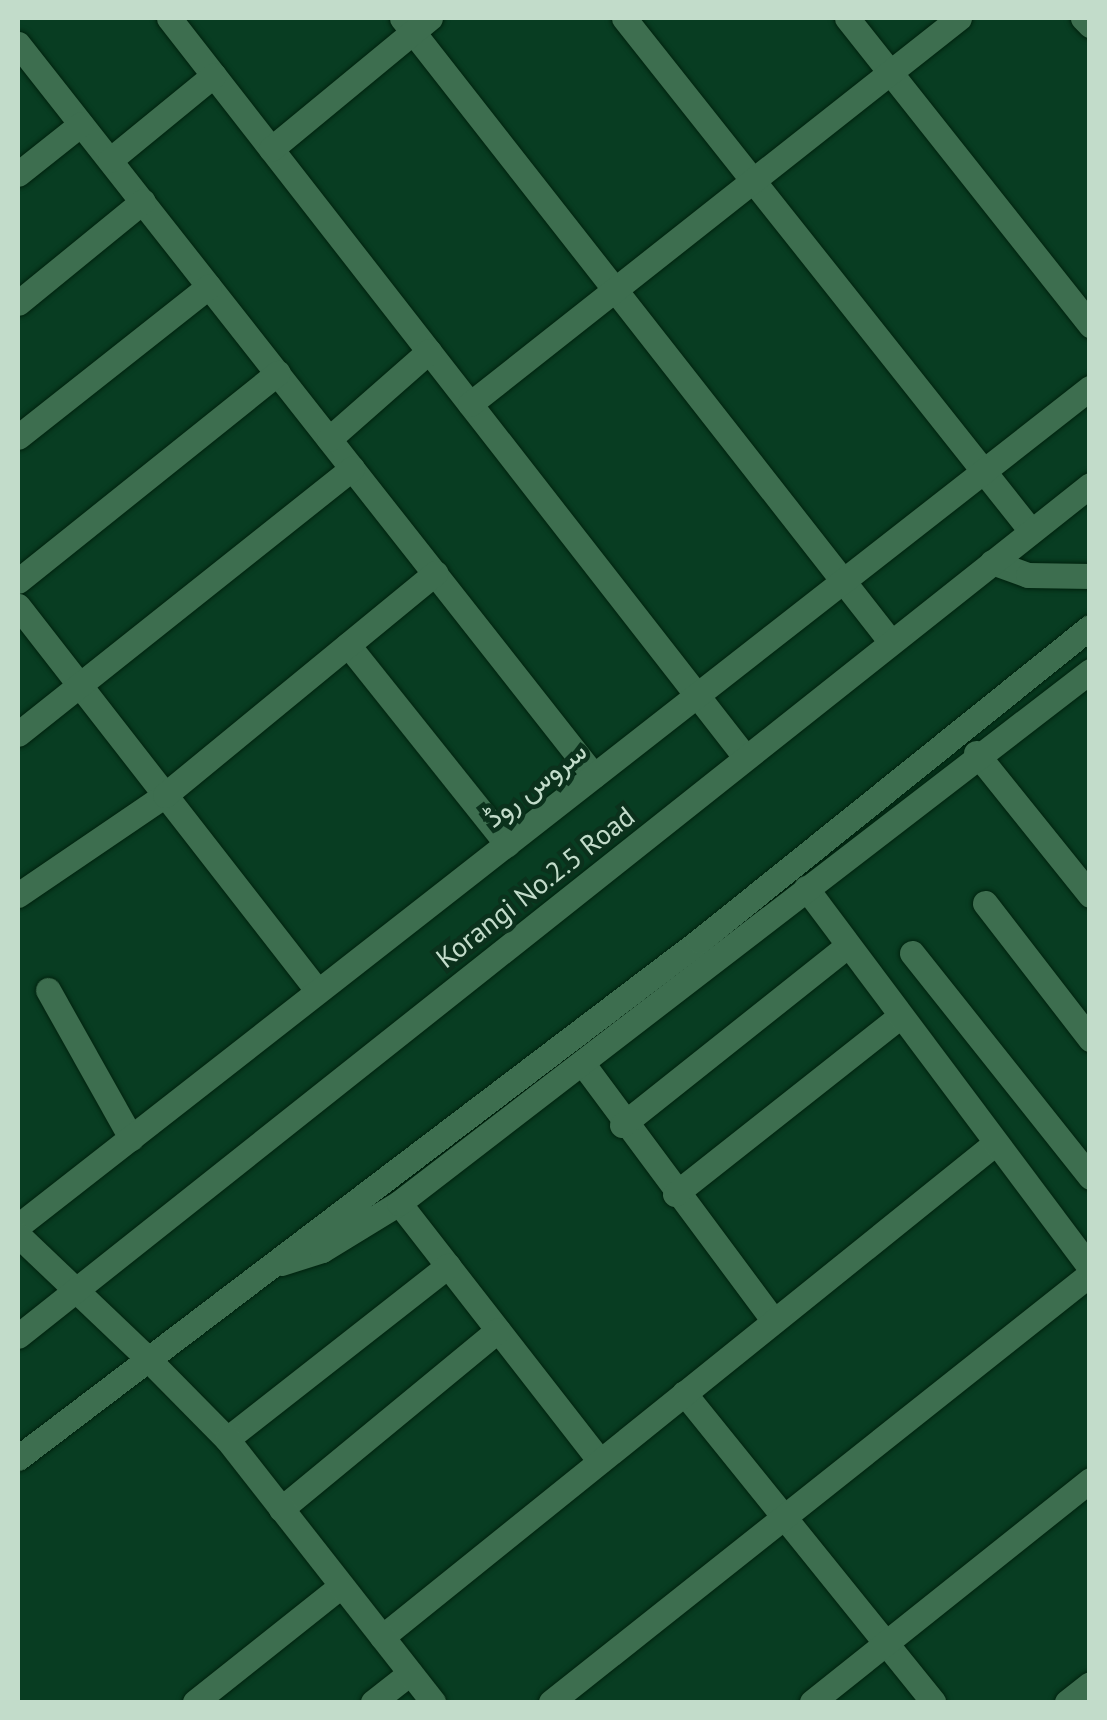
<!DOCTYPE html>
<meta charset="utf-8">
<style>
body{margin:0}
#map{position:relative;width:1107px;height:1720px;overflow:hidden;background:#083d22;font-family:"PT Sans",Vazirmatn,sans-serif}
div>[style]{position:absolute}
.roads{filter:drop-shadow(0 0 2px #00220e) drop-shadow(0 0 2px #00220e)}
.street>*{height:25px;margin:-12.5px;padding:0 12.5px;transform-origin:12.5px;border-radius:12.5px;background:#3d6e4f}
.secondary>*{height:25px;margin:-12.5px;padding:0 12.5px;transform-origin:12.5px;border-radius:12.5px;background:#3d6e4f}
span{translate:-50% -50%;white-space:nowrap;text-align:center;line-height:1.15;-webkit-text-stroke:9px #0b311c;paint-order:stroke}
.street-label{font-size:28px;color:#c2dcca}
.frame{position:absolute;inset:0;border:20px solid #c2dcca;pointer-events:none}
</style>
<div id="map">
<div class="roads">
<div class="street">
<div style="left:169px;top:18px;width:938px;rotate:52.06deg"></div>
<div style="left:402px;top:18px;width:793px;rotate:51.92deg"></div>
<div style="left:624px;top:18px;width:655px;rotate:51.57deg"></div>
<div style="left:847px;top:18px;width:392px;rotate:51.6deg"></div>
<div style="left:1083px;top:18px;width:10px;rotate:45deg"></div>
<div style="left:18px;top:44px;width:931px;rotate:51.8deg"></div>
<div style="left:271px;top:149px;width:206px;rotate:-39.5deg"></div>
<div style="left:110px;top:160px;width:134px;rotate:-39.3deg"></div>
<div style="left:18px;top:174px;width:80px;rotate:-38.4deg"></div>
<div style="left:18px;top:303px;width:161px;rotate:-39.2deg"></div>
<div style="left:470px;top:404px;width:623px;rotate:-38.29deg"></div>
<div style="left:18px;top:437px;width:243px;rotate:-38.3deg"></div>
<div style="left:329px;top:439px;width:133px;rotate:-41.3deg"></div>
<div style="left:18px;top:581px;width:333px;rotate:-38.7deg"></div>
<div style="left:18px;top:606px;width:488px;rotate:52.1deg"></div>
<div style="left:348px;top:645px;width:255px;rotate:51.4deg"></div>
<div style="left:18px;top:734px;width:427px;rotate:-38.5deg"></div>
<div style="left:976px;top:753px;width:182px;rotate:51.2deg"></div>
<div style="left:18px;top:895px;width:178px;rotate:-34.2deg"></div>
<div style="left:165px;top:795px;width:350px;rotate:-39.4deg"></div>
<div style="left:985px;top:903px;width:172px;rotate:52.3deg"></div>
<div style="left:912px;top:953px;width:286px;rotate:51.5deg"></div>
<div style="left:48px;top:990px;width:170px;rotate:60.7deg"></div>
<div style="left:583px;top:1064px;width:320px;rotate:53.4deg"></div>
<div style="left:622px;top:1125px;width:288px;rotate:-38.5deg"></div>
<div style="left:675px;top:1194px;width:287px;rotate:-38.3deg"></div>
<div style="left:399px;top:1203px;width:327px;rotate:52.1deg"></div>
<div style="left:18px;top:1226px;width:1361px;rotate:-38.02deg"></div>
<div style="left:18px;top:1235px;width:180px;rotate:43.6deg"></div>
<div style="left:684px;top:1393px;width:397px;rotate:51.1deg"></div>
<div style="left:227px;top:1439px;width:281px;rotate:-38.1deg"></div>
<div style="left:281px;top:1509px;width:281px;rotate:-39.5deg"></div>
<div style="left:382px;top:1637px;width:784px;rotate:-38.84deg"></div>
<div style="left:195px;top:1702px;width:186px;rotate:-38.5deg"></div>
<div style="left:373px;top:1702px;width:47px;rotate:-38.1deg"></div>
<div style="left:551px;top:1702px;width:688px;rotate:-38.45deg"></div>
<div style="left:812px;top:1702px;width:356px;rotate:-38.6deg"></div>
<div style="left:1067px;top:1702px;width:29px;rotate:-38deg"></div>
</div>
<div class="secondary">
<div style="left:992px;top:562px;width:38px;rotate:20deg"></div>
<div style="left:1028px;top:575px;width:62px;rotate:0.9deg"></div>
<div style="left:806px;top:888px;width:474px;rotate:53.2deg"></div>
<div style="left:281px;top:1263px;width:43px;rotate:-17.6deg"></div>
<div style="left:322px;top:1250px;width:90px;rotate:-31.4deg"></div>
<div style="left:399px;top:1203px;width:872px;rotate:-37.59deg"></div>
<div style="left:18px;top:1336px;width:1369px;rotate:-38.44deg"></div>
<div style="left:148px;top:1359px;width:112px;rotate:45.4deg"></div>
<div style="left:227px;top:1439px;width:334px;rotate:51.9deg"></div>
<div style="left:18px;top:1458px;width:855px;rotate:-37.2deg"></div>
<div style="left:699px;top:941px;width:501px;rotate:-38.77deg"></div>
</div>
</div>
<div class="street-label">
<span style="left:535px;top:784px;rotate:-38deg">سروس روڈ</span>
<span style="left:535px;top:887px;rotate:-38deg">Korangi No.2.5 Road</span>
</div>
<div class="frame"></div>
</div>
